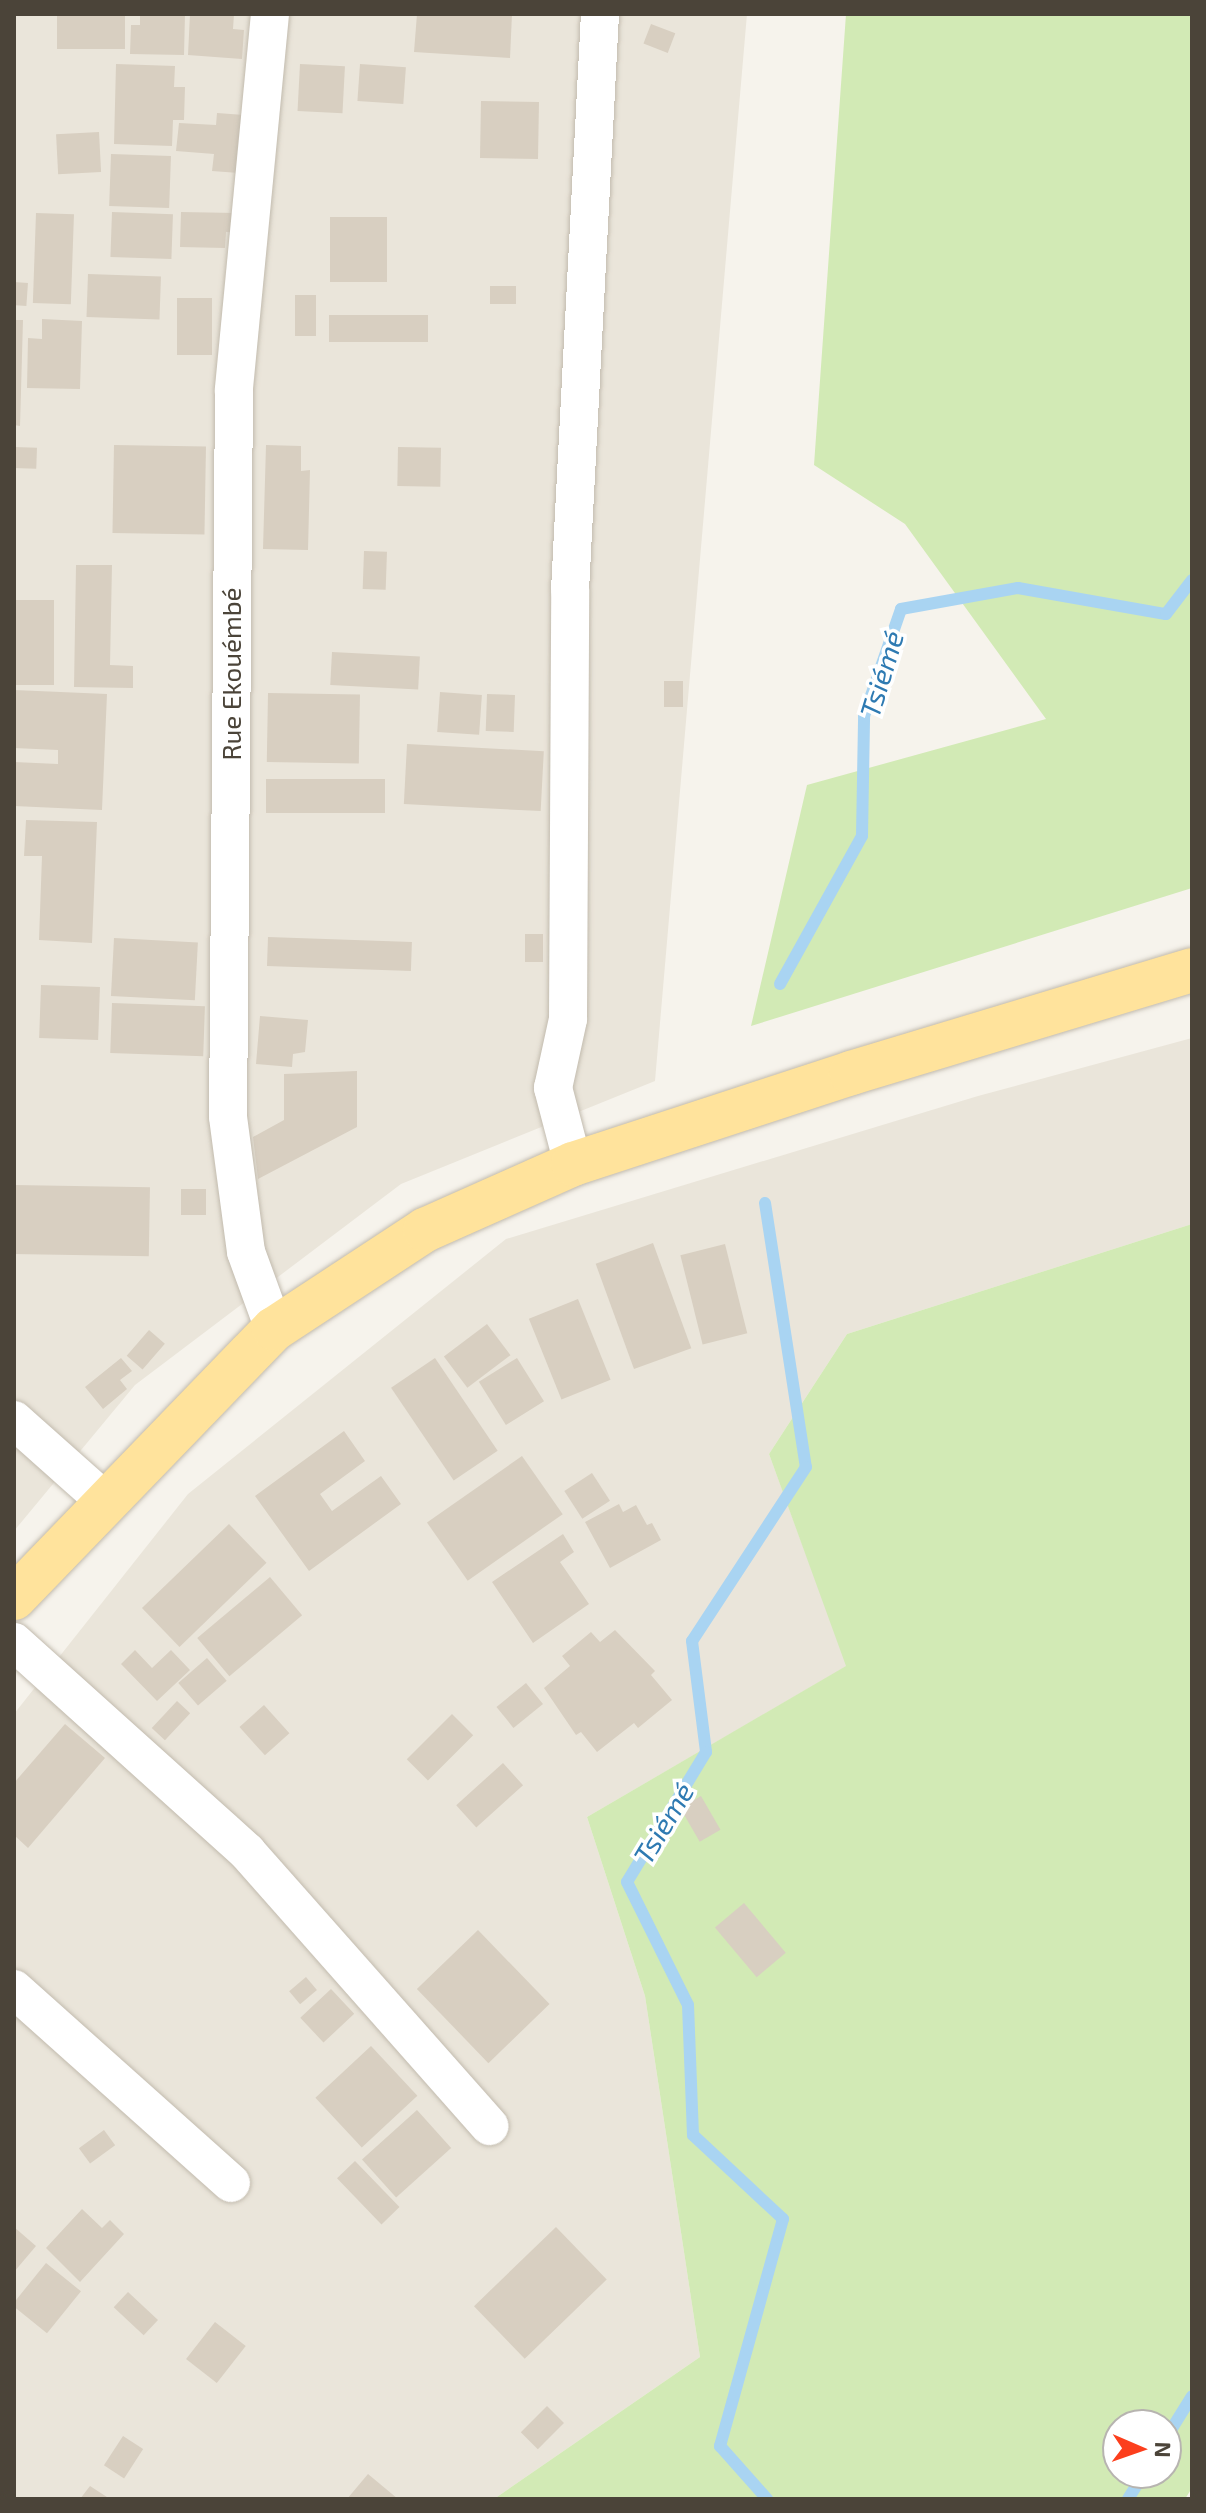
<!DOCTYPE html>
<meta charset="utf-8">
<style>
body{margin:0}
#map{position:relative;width:1206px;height:2513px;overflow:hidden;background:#f6f3ec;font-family:"Exo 2",sans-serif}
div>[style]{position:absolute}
.residential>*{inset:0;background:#eae5da}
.green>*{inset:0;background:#d2eab5}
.stream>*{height:12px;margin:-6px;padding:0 6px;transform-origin:6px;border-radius:6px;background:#a9d4f2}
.building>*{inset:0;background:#d8cfc1;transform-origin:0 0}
.roads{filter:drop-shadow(0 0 2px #c2bbae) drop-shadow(0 0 2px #c2bbae)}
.street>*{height:38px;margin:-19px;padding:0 19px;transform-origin:19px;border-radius:19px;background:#fff}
.primary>*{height:44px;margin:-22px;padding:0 22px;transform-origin:22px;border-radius:22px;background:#ffe39c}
span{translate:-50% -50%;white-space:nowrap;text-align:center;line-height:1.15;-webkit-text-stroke:7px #fff;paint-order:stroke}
.street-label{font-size:26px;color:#4b4439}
.water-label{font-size:28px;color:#2e7ab2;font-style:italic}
.frame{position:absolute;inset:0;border:16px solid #4b4439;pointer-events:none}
.north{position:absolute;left:1102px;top:2409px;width:80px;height:80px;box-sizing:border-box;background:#fff;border:2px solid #b7b4b0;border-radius:50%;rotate:92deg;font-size:22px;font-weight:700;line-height:32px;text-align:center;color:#4b4439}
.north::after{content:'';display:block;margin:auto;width:28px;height:36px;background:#fc3f1d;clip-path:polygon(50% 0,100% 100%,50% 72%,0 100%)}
</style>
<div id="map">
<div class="residential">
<div style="clip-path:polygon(14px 14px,747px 14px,655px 1081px,401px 1184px,135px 1385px,14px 1531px)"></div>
<div style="clip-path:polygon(1192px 1038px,1192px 1224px,847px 1334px,769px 1454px,847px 1666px,587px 1817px,645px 1996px,700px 2357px,494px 2499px,14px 2499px,14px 1714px,188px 1494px,506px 1239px,978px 1096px)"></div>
</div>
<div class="green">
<div style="clip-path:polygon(846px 14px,1192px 14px,1192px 888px,751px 1026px,807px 785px,1046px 719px,905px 524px,814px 465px)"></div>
<div style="clip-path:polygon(evenodd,1192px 1224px,1192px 2488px,1185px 2499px,494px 2499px,700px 2357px,645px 1996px,587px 1817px,846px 1666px,769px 1454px,847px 1334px,1192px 1224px,1118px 2425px,1166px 2425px,1166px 2473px,1118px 2473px,1118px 2425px)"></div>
</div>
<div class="stream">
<div style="left:780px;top:984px;width:169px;rotate:-61deg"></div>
<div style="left:862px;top:836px;width:120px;rotate:-89deg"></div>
<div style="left:864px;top:716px;width:113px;rotate:-70.9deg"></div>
<div style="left:901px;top:609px;width:119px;rotate:-10.2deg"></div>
<div style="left:1018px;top:588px;width:150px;rotate:10deg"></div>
<div style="left:1166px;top:614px;width:43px;rotate:-52.6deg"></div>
<div style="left:765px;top:1203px;width:267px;rotate:81.2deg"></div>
<div style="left:806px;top:1467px;width:208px;rotate:123.2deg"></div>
<div style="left:692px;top:1641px;width:112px;rotate:82.8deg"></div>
<div style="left:706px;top:1752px;width:152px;rotate:121.3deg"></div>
<div style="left:627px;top:1882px;width:137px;rotate:63.6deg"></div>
<div style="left:688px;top:2005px;width:130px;rotate:87.8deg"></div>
<div style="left:693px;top:2135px;width:123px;rotate:43deg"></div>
<div style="left:783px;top:2219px;width:236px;rotate:105.5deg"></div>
<div style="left:720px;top:2446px;width:71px;rotate:48.4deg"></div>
<div style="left:1166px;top:2438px;width:49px;rotate:-58.2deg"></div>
<div style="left:1128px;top:2499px;width:31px;rotate:-58deg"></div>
</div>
<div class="building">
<div style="left:57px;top:14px;width:68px;height:35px"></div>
<div style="clip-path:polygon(140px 14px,185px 14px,184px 55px,130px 54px,131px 25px,140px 25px)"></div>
<div style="clip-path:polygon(190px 14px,234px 14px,233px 29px,244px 30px,242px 59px,188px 55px)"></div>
<div style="clip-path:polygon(417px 14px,512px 14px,510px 58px,414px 52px)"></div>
<div style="left:651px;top:24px;width:26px;height:21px;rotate:21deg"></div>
<div style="clip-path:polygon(116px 64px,175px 66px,174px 87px,185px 87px,184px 120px,173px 120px,172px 146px,114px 144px)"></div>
<div style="left:300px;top:64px;width:45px;height:47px;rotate:3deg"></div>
<div style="left:360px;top:64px;width:46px;height:37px;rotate:4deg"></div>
<div style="left:481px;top:101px;width:58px;height:57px;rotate:1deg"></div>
<div style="clip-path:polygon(217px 113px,244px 115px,239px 173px,212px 171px,214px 154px,176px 151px,179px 123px,216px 125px)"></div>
<div style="left:99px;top:132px;width:40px;height:43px;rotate:87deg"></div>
<div style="left:111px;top:154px;width:60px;height:52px;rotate:2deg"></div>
<div style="left:112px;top:212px;width:61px;height:45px;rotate:2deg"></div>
<div style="clip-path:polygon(181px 212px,236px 213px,236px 232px,226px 232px,225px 248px,180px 247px)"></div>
<div style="left:36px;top:213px;width:38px;height:90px;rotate:2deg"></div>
<div style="left:330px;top:217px;width:57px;height:65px"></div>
<div style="left:88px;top:274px;width:73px;height:43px;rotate:2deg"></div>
<div style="left:14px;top:282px;width:14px;height:23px;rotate:4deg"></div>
<div style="left:490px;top:286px;width:26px;height:18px"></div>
<div style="left:295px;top:295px;width:21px;height:41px"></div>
<div style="left:177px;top:298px;width:35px;height:57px"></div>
<div style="left:329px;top:315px;width:99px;height:27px"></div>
<div style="clip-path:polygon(42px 319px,82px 321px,80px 389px,27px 388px,28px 338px,42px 339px)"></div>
<div style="clip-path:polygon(14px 320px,23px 320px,20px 426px,14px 425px)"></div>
<div style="left:114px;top:445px;width:92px;height:88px;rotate:1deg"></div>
<div style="clip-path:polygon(266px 445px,301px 446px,301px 471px,310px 470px,308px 550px,263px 549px)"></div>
<div style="left:14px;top:447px;width:23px;height:21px;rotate:2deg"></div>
<div style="left:398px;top:447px;width:43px;height:39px;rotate:1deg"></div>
<div style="left:364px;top:551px;width:23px;height:38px;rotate:2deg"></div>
<div style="clip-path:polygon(76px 565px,112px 565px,110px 665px,133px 666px,133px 688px,74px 687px)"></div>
<div style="left:14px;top:600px;width:40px;height:85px"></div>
<div style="left:332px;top:652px;width:88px;height:33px;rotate:3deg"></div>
<div style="left:664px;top:681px;width:19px;height:26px"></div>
<div style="clip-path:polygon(14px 690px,107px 694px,102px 810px,14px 806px,14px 762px,58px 764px,58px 750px,14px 748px)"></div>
<div style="left:440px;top:692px;width:42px;height:40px;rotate:4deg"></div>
<div style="left:268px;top:693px;width:92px;height:69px;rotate:1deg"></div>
<div style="left:487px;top:694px;width:28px;height:37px;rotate:2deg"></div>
<div style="left:407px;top:744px;width:137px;height:60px;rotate:3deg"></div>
<div style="left:266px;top:779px;width:119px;height:34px"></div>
<div style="clip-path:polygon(26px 820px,97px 822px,92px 943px,39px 940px,42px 856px,24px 856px)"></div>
<div style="left:525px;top:934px;width:18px;height:28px"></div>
<div style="left:268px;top:937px;width:144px;height:29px;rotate:2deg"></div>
<div style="left:114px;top:938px;width:84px;height:58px;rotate:3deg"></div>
<div style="left:41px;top:985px;width:59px;height:53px;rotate:2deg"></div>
<div style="left:112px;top:1003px;width:93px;height:50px;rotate:2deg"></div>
<div style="clip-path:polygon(260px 1016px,308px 1020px,305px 1052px,293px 1054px,292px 1067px,256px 1064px)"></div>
<div style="clip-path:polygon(357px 1071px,357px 1127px,258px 1179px,253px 1137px,284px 1120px,284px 1074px)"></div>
<div style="left:14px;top:1185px;width:136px;height:69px;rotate:1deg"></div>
<div style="left:181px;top:1189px;width:25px;height:26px"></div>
<div style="left:653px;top:1243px;width:112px;height:61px;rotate:70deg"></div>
<div style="left:725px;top:1244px;width:92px;height:46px;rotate:76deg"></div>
<div style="left:578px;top:1299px;width:87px;height:53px;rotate:68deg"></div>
<div style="left:487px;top:1324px;width:39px;height:54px;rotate:53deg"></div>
<div style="left:149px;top:1330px;width:21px;height:34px;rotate:41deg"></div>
<div style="clip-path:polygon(121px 1358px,132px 1371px,120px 1380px,127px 1389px,103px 1409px,85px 1387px)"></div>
<div style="left:435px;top:1358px;width:112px;height:53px;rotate:56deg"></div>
<div style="left:517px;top:1358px;width:51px;height:45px;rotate:58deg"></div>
<div style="clip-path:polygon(344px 1431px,365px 1461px,320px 1494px,332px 1511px,381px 1476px,401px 1504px,309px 1571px,255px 1496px)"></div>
<div style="left:522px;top:1456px;width:71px;height:116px;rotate:55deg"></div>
<div style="left:592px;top:1473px;width:33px;height:33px;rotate:57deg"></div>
<div style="clip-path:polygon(619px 1504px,623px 1512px,636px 1505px,647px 1525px,652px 1523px,661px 1540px,610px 1568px,585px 1522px)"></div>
<div style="left:229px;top:1524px;width:54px;height:121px;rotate:46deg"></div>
<div style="clip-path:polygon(563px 1534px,574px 1552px,560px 1562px,589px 1604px,533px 1643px,492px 1582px)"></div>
<div style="left:270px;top:1577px;width:50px;height:95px;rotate:50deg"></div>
<div style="clip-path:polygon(615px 1630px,655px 1671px,651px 1675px,672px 1700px,638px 1728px,634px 1723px,597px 1752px,581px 1732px,576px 1735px,544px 1688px,570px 1666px,562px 1656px,591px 1632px,600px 1642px)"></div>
<div style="clip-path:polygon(135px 1650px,152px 1668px,171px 1650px,190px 1670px,157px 1701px,121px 1664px)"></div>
<div style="left:207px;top:1658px;width:30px;height:38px;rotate:49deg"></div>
<div style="left:526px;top:1683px;width:27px;height:38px;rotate:51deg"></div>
<div style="left:177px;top:1701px;width:18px;height:37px;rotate:43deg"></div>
<div style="left:264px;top:1705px;width:38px;height:33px;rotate:48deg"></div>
<div style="left:452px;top:1714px;width:30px;height:64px;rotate:45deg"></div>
<div style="clip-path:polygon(65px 1724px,105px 1758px,28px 1848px,14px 1835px,14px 1783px)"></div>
<div style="left:503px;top:1763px;width:30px;height:63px;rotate:48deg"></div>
<div style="left:701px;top:1796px;width:39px;height:24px;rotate:60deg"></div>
<div style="left:744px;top:1903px;width:65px;height:38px;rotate:50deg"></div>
<div style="left:478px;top:1930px;width:103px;height:85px;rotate:46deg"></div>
<div style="left:306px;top:1977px;width:17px;height:22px;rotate:50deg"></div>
<div style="left:331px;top:1989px;width:34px;height:42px;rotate:47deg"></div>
<div style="left:371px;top:2046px;width:68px;height:76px;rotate:47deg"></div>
<div style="left:417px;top:2110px;width:51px;height:74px;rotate:48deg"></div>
<div style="left:104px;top:2130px;width:19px;height:31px;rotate:54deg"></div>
<div style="left:355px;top:2161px;width:64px;height:25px;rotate:46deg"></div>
<div style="clip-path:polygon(82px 2209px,102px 2228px,110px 2220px,124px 2234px,80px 2282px,46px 2248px)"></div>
<div style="clip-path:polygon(14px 2227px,36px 2246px,14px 2272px)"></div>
<div style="left:556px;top:2227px;width:73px;height:114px;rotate:46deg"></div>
<div style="left:46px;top:2263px;width:45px;height:54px;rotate:39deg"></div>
<div style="left:128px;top:2292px;width:41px;height:21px;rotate:43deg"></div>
<div style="left:215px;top:2322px;width:39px;height:47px;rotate:38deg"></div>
<div style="left:547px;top:2406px;width:24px;height:37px;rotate:45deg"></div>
<div style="left:123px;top:2436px;width:24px;height:35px;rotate:33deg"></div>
<div style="clip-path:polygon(368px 2474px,398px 2499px,347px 2499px)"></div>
<div style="clip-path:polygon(90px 2486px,110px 2499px,80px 2499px)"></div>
</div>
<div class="roads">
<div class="street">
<div style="left:270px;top:14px;width:378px;rotate:95.5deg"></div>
<div style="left:234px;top:390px;width:727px;rotate:90.47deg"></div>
<div style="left:228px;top:1117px;width:136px;rotate:82.4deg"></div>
<div style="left:246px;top:1252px;width:82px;rotate:70deg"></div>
<div style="left:573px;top:1164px;width:79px;rotate:-104.7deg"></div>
<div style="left:553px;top:1088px;width:71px;rotate:-77.7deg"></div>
<div style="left:568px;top:1019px;width:429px;rotate:-89.7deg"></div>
<div style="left:570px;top:590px;width:577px;rotate:-87.02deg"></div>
<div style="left:14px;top:1420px;width:125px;rotate:41.7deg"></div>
<div style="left:14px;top:1642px;width:314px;rotate:42deg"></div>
<div style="left:247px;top:1852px;width:366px;rotate:48.5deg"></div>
<div style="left:14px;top:1989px;width:291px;rotate:41.8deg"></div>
</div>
<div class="primary">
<div style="left:14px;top:1598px;width:374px;rotate:-46deg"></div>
<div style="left:274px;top:1329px;width:181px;rotate:-33.3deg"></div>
<div style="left:425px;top:1230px;width:162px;rotate:-24deg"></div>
<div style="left:573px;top:1164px;width:293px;rotate:-18.1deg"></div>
<div style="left:851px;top:1073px;width:356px;rotate:-16.8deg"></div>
</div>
</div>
<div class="street-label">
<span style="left:231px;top:674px;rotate:-90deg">Rue Ekouémbé</span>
</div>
<div class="water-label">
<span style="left:881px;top:674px;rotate:-73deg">Tsiémé</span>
<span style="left:663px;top:1823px;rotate:-59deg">Tsiémé</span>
</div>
<div class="frame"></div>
<div class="north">N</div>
</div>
